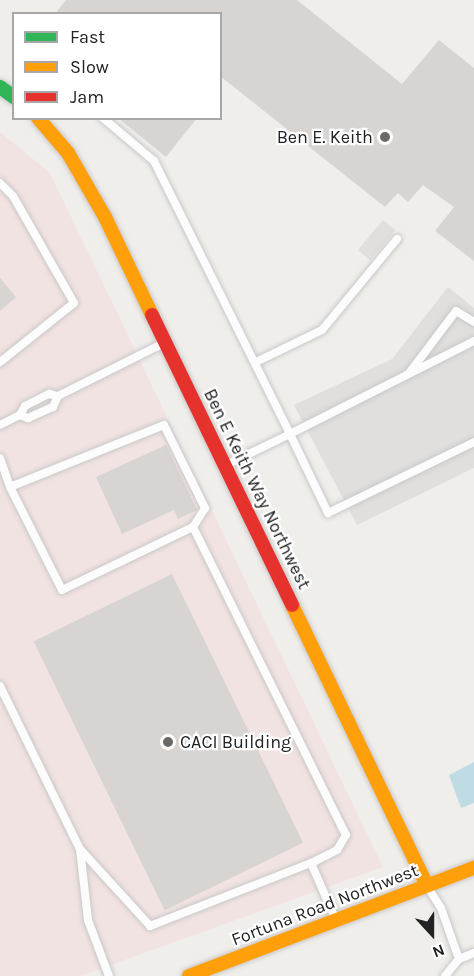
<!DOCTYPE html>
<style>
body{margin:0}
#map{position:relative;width:474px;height:976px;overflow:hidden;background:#f0eeeb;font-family:Karla,sans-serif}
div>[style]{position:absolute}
.commercial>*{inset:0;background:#f1e3e1}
.parking>*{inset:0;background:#e0dfde;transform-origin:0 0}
.water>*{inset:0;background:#bfdbe3}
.building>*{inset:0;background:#d7d4d2;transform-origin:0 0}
.roads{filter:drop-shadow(0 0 2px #c9c8c7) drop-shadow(0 0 2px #c9c8c7)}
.lane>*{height:8px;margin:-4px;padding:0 4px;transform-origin:4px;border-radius:4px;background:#fdfcfc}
.fast>*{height:14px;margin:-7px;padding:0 7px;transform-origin:7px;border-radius:7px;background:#30b455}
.slow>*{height:14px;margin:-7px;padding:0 7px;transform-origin:7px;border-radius:7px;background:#ff9f0a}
.jam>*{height:14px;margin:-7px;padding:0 7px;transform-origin:7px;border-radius:7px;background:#e5322d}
.dots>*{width:16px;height:16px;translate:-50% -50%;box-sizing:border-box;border:3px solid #fff;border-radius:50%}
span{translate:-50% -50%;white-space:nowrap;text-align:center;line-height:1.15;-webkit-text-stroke:4.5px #fff;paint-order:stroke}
.poi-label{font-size:18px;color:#222}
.right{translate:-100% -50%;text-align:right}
.left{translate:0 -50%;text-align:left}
.street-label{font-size:18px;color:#222}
.legend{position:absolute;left:12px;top:12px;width:210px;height:108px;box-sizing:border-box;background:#fff;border:2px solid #a7a7a7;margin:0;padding:8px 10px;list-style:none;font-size:18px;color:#222}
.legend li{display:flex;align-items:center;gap:12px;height:30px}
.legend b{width:30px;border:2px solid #a7a7a7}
.north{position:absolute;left:402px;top:904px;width:60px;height:60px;-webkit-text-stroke:4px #fff;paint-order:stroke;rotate:159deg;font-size:16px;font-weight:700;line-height:24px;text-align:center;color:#222}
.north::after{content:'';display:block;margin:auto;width:21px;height:27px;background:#222;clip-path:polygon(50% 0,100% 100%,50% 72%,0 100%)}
</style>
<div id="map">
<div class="commercial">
<div style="clip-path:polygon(0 132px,50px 173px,383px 867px,80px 976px,0 976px)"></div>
</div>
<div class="parking">
<div style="left:383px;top:220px;width:16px;height:39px;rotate:40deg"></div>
<div style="clip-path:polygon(448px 287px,474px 308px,474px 468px,357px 525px,294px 405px,392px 359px)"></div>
</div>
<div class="water">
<div style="clip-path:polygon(474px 762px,474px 803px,461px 808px,449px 775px)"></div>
</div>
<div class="building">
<div style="clip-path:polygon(66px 0,297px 0,402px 84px,439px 40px,474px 68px,474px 261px,435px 231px,454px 207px,423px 185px,408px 202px,398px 193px,385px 207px,220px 76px,220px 14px,55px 14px)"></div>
<div style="clip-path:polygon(118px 118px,197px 118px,166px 157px)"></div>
<div style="clip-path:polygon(0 278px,16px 297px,0 311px)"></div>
<div style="clip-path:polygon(166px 445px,197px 510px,178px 519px,174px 510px,122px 534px,96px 477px)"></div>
<div style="left:172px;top:574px;width:299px;height:154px;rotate:64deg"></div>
</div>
<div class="roads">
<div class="lane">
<div style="left:103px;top:118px;width:67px;rotate:40.1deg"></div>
<div style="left:154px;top:161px;width:305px;rotate:63.5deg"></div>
<div style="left:290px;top:434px;width:69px;rotate:154.2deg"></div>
<div style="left:0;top:183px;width:18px;rotate:45deg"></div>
<div style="left:13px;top:196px;width:123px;rotate:60.3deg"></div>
<div style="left:74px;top:303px;width:95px;rotate:141.4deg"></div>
<div style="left:474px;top:341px;width:206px;rotate:153.2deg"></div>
<div style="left:290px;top:434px;width:88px;rotate:64.3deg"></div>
<div style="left:328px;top:513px;width:162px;rotate:-25.9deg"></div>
<div style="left:256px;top:362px;width:73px;rotate:-25.9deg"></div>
<div style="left:322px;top:330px;width:118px;rotate:-50.5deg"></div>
<div style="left:410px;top:372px;width:76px;rotate:-53deg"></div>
<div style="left:456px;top:311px;width:21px;rotate:31deg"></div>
<div style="left:20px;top:415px;width:9px;rotate:21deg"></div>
<div style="left:28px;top:418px;width:27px;rotate:-24deg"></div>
<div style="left:53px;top:407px;width:12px;rotate:-66deg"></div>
<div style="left:58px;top:396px;width:116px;rotate:-26.6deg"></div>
<div style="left:0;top:425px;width:22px;rotate:-27deg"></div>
<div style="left:20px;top:415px;width:10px;rotate:-61deg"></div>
<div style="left:25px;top:406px;width:27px;rotate:-27deg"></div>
<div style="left:49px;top:394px;width:9px;rotate:13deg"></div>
<div style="left:0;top:458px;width:31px;rotate:71deg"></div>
<div style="left:10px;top:487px;width:115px;rotate:63.2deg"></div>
<div style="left:62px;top:590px;width:145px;rotate:-25.7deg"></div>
<div style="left:193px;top:527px;width:344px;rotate:63.6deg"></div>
<div style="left:346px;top:835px;width:17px;rotate:121deg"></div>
<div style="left:337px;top:850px;width:29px;rotate:153deg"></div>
<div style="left:311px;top:863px;width:60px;rotate:66.4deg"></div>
<div style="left:10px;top:487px;width:166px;rotate:-21.9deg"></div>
<div style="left:164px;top:425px;width:93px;rotate:63.7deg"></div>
<div style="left:205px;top:508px;width:22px;rotate:122deg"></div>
<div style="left:0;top:686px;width:182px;rotate:63.9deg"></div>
<div style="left:429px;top:889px;width:22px;rotate:58deg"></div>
<div style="left:441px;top:908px;width:54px;rotate:70.6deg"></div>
<div style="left:109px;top:976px;width:60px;rotate:-110.6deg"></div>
<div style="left:88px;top:920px;width:71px;rotate:-96.4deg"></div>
<div style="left:80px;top:849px;width:104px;rotate:47.7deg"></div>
<div style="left:150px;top:926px;width:173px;rotate:-21.4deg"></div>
<div style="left:445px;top:976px;width:22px;rotate:-51deg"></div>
<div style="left:459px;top:959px;width:16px;rotate:-22deg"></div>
</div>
<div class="fast">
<div style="left:0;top:87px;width:17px;rotate:36deg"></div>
</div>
<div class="slow">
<div style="left:38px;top:118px;width:46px;rotate:49.4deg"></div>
<div style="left:68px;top:153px;width:74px;rotate:60deg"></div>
<div style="left:105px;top:217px;width:109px;rotate:64.4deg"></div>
<div style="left:292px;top:605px;width:311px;rotate:64.3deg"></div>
<div style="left:189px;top:976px;width:305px;rotate:-20.8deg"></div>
</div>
<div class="jam">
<div style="left:152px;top:315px;width:322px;rotate:64.2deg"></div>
</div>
</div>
<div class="dots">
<div style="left:385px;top:137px;background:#6a6968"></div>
<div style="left:168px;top:742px;background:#6a6968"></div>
</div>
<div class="poi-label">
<span class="right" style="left:373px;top:137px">Ben E. Keith</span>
<span class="left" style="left:180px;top:742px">CACI Building</span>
</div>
<div class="street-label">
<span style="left:257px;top:489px;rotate:64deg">Ben E Keith Way Northwest</span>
<span style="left:325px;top:905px;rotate:-21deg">Fortuna Road Northwest</span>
</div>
<ul class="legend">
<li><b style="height:8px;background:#30b455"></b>Fast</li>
<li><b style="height:8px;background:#ff9f0a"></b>Slow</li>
<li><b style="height:8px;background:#e5322d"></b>Jam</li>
</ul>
<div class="north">N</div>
</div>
